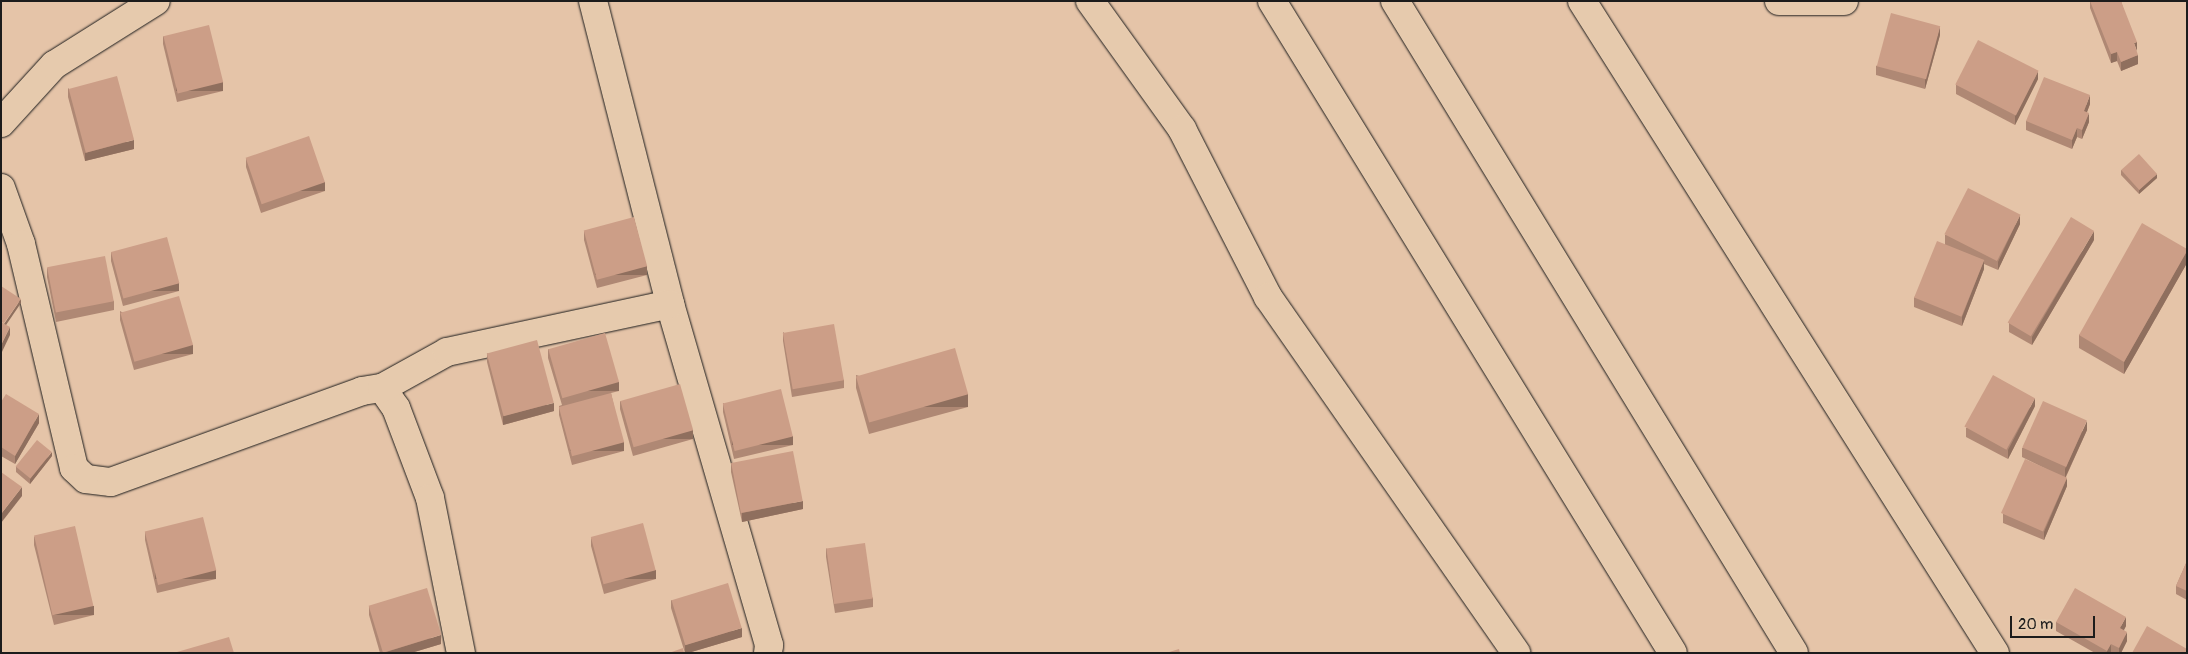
<!DOCTYPE html>
<style>
body{margin:0}
#map{position:relative;width:2188px;height:654px;overflow:hidden;background:#e5c4a8;font-family:Pangolin,sans-serif}
div>[style]{position:absolute}
.roads{filter:drop-shadow(0 0 1px #1c1c1c) drop-shadow(0 0 1px #1c1c1c)}
.street>*{height:28px;margin:-14px;padding:0 14px;transform-origin:14px;border-radius:14px;background:#e6caad}
.highway>*{height:28px;margin:-14px;padding:0 14px;transform-origin:14px;border-radius:14px;background:#e6caad}
.wall>*{inset:0;background:#af8874}
.shaded-wall>*{inset:0;background:#8f6f5e;transform-origin:0 0}
.building>*{inset:0;background:#cc9e87;transform-origin:0 0}
span{translate:-50% -50%;white-space:nowrap;text-align:center;line-height:1.15;-webkit-text-stroke:4px #e6caad;paint-order:stroke}
.frame{position:absolute;inset:0;border:2px solid #1c1c1c;pointer-events:none}
.scale{position:absolute;left:2010px;top:616px;width:85px;height:22px;box-sizing:border-box;border:2px solid #1c1c1c;border-top:0;padding-left:6px;font-size:15px;line-height:18px;white-space:nowrap;color:#1c1c1c;-webkit-text-stroke:4px #e6caad;paint-order:stroke}
</style>
<div id="map">
<div class="roads">
<div class="street">
<div style="left:593px;top:1px;width:313px;rotate:75.7deg"></div>
<div style="left:670px;top:304px;width:355px;rotate:73.8deg"></div>
<div style="left:769px;top:645px;width:8px;rotate:97deg"></div>
<div style="left:1090px;top:1px;width:158px;rotate:54.3deg"></div>
<div style="left:1182px;top:129px;width:189px;rotate:62.9deg"></div>
<div style="left:1268px;top:297px;width:434px;rotate:55.1deg"></div>
<div style="left:1582px;top:1px;width:772px;rotate:57.65deg"></div>
<div style="left:1779px;top:1px;width:65px"></div>
<div style="left:1px;top:123px;width:79px;rotate:-47.6deg"></div>
<div style="left:54px;top:65px;width:120px;rotate:-32.1deg"></div>
<div style="left:1px;top:188px;width:59px;rotate:70.3deg"></div>
<div style="left:21px;top:244px;width:230px;rotate:76.7deg"></div>
<div style="left:74px;top:468px;width:16px;rotate:43deg"></div>
<div style="left:86px;top:479px;width:25px;rotate:7deg"></div>
<div style="left:111px;top:482px;width:267px;rotate:-19.9deg"></div>
<div style="left:362px;top:391px;width:20px;rotate:-9deg"></div>
<div style="left:382px;top:388px;width:24px;rotate:55deg"></div>
<div style="left:396px;top:408px;width:96px;rotate:69.3deg"></div>
<div style="left:430px;top:498px;width:158px;rotate:78.7deg"></div>
<div style="left:382px;top:388px;width:74px;rotate:-29deg"></div>
<div style="left:447px;top:352px;width:228px;rotate:-12.1deg"></div>
</div>
<div class="highway">
<div style="left:1272px;top:1px;width:765px;rotate:58.41deg"></div>
<div style="left:1395px;top:1px;width:764px;rotate:58.53deg"></div>
</div>
</div>
<div class="wall">
<div style="clip-path:polygon(2090px 1px,2121px 1px,2136px 51px,2138px 64px,2121px 71px,2117px 61px,2111px 63px,2090px 8px)"></div>
<div style="clip-path:polygon(1940px 35px,1925px 89px,1876px 75px,1876px 66px)"></div>
<div style="clip-path:polygon(163px 36px,223px 91px,177px 102px,163px 44px)"></div>
<div style="clip-path:polygon(2038px 79px,2015px 125px,1956px 94px,1956px 85px)"></div>
<div style="clip-path:polygon(68px 88px,134px 149px,85px 161px,68px 97px)"></div>
<div style="clip-path:polygon(2090px 104px,2087px 112px,2089px 122px,2082px 139px,2077px 137px,2072px 149px,2026px 130px,2026px 121px)"></div>
<div style="clip-path:polygon(246px 158px,325px 191px,261px 213px,246px 167px)"></div>
<div style="clip-path:polygon(2121px 170px,2157px 178px,2139px 194px,2121px 175px)"></div>
<div style="clip-path:polygon(2020px 224px,1998px 270px,1984px 264px,1984px 269px,1962px 326px,1914px 307px,1914px 298px,1945px 244px,1945px 235px)"></div>
<div style="clip-path:polygon(584px 231px,647px 275px,597px 288px,584px 240px)"></div>
<div style="clip-path:polygon(2094px 240px,2032px 345px,2009px 332px,2009px 323px)"></div>
<div style="clip-path:polygon(2187px 249px,2187px 263px,2124px 374px,2079px 348px,2079px 335px)"></div>
<div style="clip-path:polygon(111px 252px,179px 291px,123px 306px,111px 261px)"></div>
<div style="clip-path:polygon(47px 268px,114px 301px,114px 310px,56px 322px,47px 277px)"></div>
<div style="clip-path:polygon(120px 311px,193px 354px,134px 370px,120px 320px)"></div>
<div style="clip-path:polygon(783px 332px,844px 380px,844px 388px,792px 397px,783px 341px)"></div>
<div style="clip-path:polygon(548px 349px,619px 391px,611px 393px,624px 451px,572px 465px,559px 415px,559px 406px,562px 405px,548px 358px)"></div>
<div style="clip-path:polygon(487px 353px,554px 411px,503px 425px,487px 362px)"></div>
<div style="clip-path:polygon(856px 375px,968px 407px,869px 434px,856px 388px)"></div>
<div style="clip-path:polygon(620px 401px,693px 439px,633px 456px,620px 409px)"></div>
<div style="clip-path:polygon(1px 402px,39px 423px,15px 464px,1px 456px)"></div>
<div style="clip-path:polygon(723px 403px,793px 445px,734px 459px,723px 412px)"></div>
<div style="clip-path:polygon(2035px 406px,2008px 459px,1966px 437px,1966px 428px)"></div>
<div style="clip-path:polygon(2087px 430px,2066px 477px,2067px 486px,2044px 540px,2003px 523px,2003px 514px,2046px 469px,2022px 457px,2022px 448px)"></div>
<div style="clip-path:polygon(52px 456px,30px 484px,16px 472px,16px 467px)"></div>
<div style="clip-path:polygon(731px 463px,803px 509px,742px 522px,731px 472px)"></div>
<div style="clip-path:polygon(145px 532px,216px 579px,157px 593px,145px 540px)"></div>
<div style="clip-path:polygon(34px 536px,94px 615px,54px 625px,34px 545px)"></div>
<div style="clip-path:polygon(591px 538px,656px 579px,604px 594px,591px 546px)"></div>
<div style="clip-path:polygon(826px 548px,873px 598px,873px 607px,835px 613px,826px 557px)"></div>
<div style="clip-path:polygon(2187px 561px,2187px 600px,2176px 594px,2176px 586px)"></div>
<div style="clip-path:polygon(671px 600px,742px 637px,688px 653px,685px 653px,671px 608px)"></div>
<div style="clip-path:polygon(369px 606px,441px 644px,411px 653px,380px 653px,369px 615px)"></div>
<div style="clip-path:polygon(2056px 622px,2126px 626px,2124px 630px,2127px 641px,2121px 653px,2095px 653px,2056px 631px)"></div>
</div>
<div class="shaded-wall">
<div style="clip-path:polygon(1940px 26px,1940px 35px,1925px 89px,1925px 80px)"></div>
<div style="clip-path:polygon(2137px 42px,2137px 51px,2134px 43px)"></div>
<div style="clip-path:polygon(2117px 52px,2117px 61px,2111px 63px,2111px 54px)"></div>
<div style="clip-path:polygon(2138px 55px,2138px 64px,2121px 71px,2121px 62px)"></div>
<div style="clip-path:polygon(2038px 71px,2038px 79px,2015px 125px,2015px 116px)"></div>
<div style="left:223px;top:82px;width:9px;height:47px;rotate:90deg"></div>
<div style="clip-path:polygon(2090px 95px,2090px 104px,2084px 120px,2084px 111px)"></div>
<div style="clip-path:polygon(2089px 113px,2089px 122px,2082px 139px,2082px 130px)"></div>
<div style="clip-path:polygon(2077px 128px,2077px 137px,2072px 149px,2072px 140px)"></div>
<div style="clip-path:polygon(134px 140px,134px 149px,85px 161px,85px 153px)"></div>
<div style="clip-path:polygon(2157px 174px,2157px 178px,2139px 194px,2139px 190px)"></div>
<div style="left:325px;top:182px;width:9px;height:68px;rotate:90deg"></div>
<div style="clip-path:polygon(2020px 215px,2020px 224px,1998px 270px,1998px 262px)"></div>
<div style="clip-path:polygon(2094px 231px,2094px 240px,2032px 345px,2032px 337px)"></div>
<div style="clip-path:polygon(2187px 251px,2187px 263px,2124px 374px,2124px 362px)"></div>
<div style="clip-path:polygon(1984px 260px,1984px 269px,1962px 326px,1962px 317px)"></div>
<div style="left:647px;top:266px;width:9px;height:52px;rotate:90deg"></div>
<div style="left:179px;top:283px;width:8px;height:58px;rotate:90deg"></div>
<div style="clip-path:polygon(21px 299px,21px 303px,4px 328px,4px 324px)"></div>
<div style="clip-path:polygon(10px 327px,10px 335px,1px 354px,1px 345px)"></div>
<div style="left:193px;top:345px;width:9px;height:61px;rotate:90deg"></div>
<div style="left:619px;top:382px;width:9px;height:59px;rotate:90deg"></div>
<div style="left:968px;top:394px;width:13px;height:103px;rotate:90deg"></div>
<div style="clip-path:polygon(2035px 398px,2035px 406px,2008px 459px,2008px 450px)"></div>
<div style="clip-path:polygon(554px 403px,554px 411px,503px 425px,503px 416px)"></div>
<div style="clip-path:polygon(39px 414px,39px 423px,15px 464px,15px 456px)"></div>
<div style="clip-path:polygon(2087px 421px,2087px 430px,2065px 478px,2065px 469px)"></div>
<div style="left:693px;top:430px;width:9px;height:62px;rotate:90deg"></div>
<div style="left:793px;top:436px;width:9px;height:61px;rotate:90deg"></div>
<div style="left:624px;top:442px;width:9px;height:54px;rotate:90deg"></div>
<div style="clip-path:polygon(52px 452px,52px 456px,30px 484px,30px 479px)"></div>
<div style="clip-path:polygon(2067px 478px,2067px 486px,2044px 540px,2044px 532px)"></div>
<div style="clip-path:polygon(22px 487px,22px 496px,1px 523px,1px 514px)"></div>
<div style="clip-path:polygon(803px 501px,803px 509px,742px 522px,742px 513px)"></div>
<div style="left:216px;top:570px;width:9px;height:61px;rotate:90deg"></div>
<div style="left:656px;top:570px;width:9px;height:54px;rotate:90deg"></div>
<div style="left:94px;top:606px;width:9px;height:41px;rotate:90deg"></div>
<div style="clip-path:polygon(2126px 617px,2126px 626px,2120px 637px,2120px 628px)"></div>
<div style="clip-path:polygon(742px 628px,742px 637px,688px 653px,685px 653px,685px 645px)"></div>
<div style="clip-path:polygon(2127px 632px,2127px 641px,2121px 653px,2119px 653px,2119px 648px)"></div>
<div style="clip-path:polygon(441px 635px,441px 644px,411px 653px,383px 653px)"></div>
<div style="clip-path:polygon(2111px 644px,2111px 653px,2107px 653px,2107px 651px)"></div>
</div>
<div class="building">
<div style="clip-path:polygon(2090px 1px,2121px 1px,2137px 42px,2134px 43px,2138px 55px,2121px 62px,2117px 52px,2111px 54px)"></div>
<div style="left:1891px;top:13px;width:51px;height:55px;rotate:15deg"></div>
<div style="left:209px;top:25px;width:59px;height:47px;rotate:76deg"></div>
<div style="left:1978px;top:40px;width:68px;height:50px;rotate:27deg"></div>
<div style="left:117px;top:76px;width:66px;height:50px;rotate:75deg"></div>
<div style="clip-path:polygon(2044px 77px,2090px 95px,2084px 111px,2089px 113px,2082px 130px,2077px 128px,2072px 140px,2026px 121px)"></div>
<div style="left:309px;top:136px;width:49px;height:67px;rotate:71deg"></div>
<div style="left:2139px;top:154px;width:27px;height:24px;rotate:48deg"></div>
<div style="left:1968px;top:188px;width:59px;height:52px;rotate:27deg"></div>
<div style="left:634px;top:217px;width:51px;height:52px;rotate:75deg"></div>
<div style="left:2071px;top:217px;width:27px;height:123px;rotate:31deg"></div>
<div style="clip-path:polygon(2142px 223px,2187px 249px,2187px 251px,2124px 362px,2079px 335px)"></div>
<div style="left:167px;top:237px;width:48px;height:58px;rotate:75deg"></div>
<div style="left:1937px;top:241px;width:51px;height:61px;rotate:22deg"></div>
<div style="left:105px;top:256px;width:46px;height:59px;rotate:79deg"></div>
<div style="clip-path:polygon(1px 286px,21px 299px,4px 323px,1px 322px)"></div>
<div style="left:179px;top:296px;width:51px;height:61px;rotate:74deg"></div>
<div style="clip-path:polygon(1px 322px,10px 327px,1px 345px)"></div>
<div style="left:834px;top:324px;width:57px;height:52px;rotate:80deg"></div>
<div style="left:605px;top:333px;width:51px;height:59px;rotate:74deg"></div>
<div style="left:537px;top:340px;width:65px;height:52px;rotate:75deg"></div>
<div style="left:955px;top:348px;width:48px;height:103px;rotate:74deg"></div>
<div style="left:1993px;top:375px;width:48px;height:59px;rotate:29deg"></div>
<div style="left:680px;top:384px;width:48px;height:62px;rotate:74deg"></div>
<div style="left:781px;top:389px;width:49px;height:60px;rotate:76deg"></div>
<div style="left:611px;top:393px;width:51px;height:54px;rotate:75deg"></div>
<div style="clip-path:polygon(6px 394px,39px 414px,15px 456px,1px 447px,1px 402px)"></div>
<div style="left:2043px;top:401px;width:48px;height:51px;rotate:24deg"></div>
<div style="left:37px;top:440px;width:19px;height:34px;rotate:39deg"></div>
<div style="left:793px;top:451px;width:51px;height:63px;rotate:79deg"></div>
<div style="left:2025px;top:459px;width:46px;height:59px;rotate:24deg"></div>
<div style="clip-path:polygon(1px 472px,22px 487px,1px 514px)"></div>
<div style="left:203px;top:517px;width:55px;height:60px;rotate:76deg"></div>
<div style="left:643px;top:523px;width:49px;height:54px;rotate:75deg"></div>
<div style="left:75px;top:526px;width:82px;height:42px;rotate:77deg"></div>
<div style="left:865px;top:543px;width:56px;height:39px;rotate:82deg"></div>
<div style="clip-path:polygon(2187px 561px,2187px 591px,2176px 586px)"></div>
<div style="left:728px;top:583px;width:47px;height:59px;rotate:73deg"></div>
<div style="left:427px;top:588px;width:49px;height:61px;rotate:73deg"></div>
<div style="clip-path:polygon(2075px 588px,2126px 617px,2120px 628px,2127px 632px,2119px 648px,2111px 644px,2107px 651px,2056px 622px)"></div>
<div style="clip-path:polygon(2147px 626px,2187px 649px,2187px 653px,2132px 653px)"></div>
<div style="clip-path:polygon(229px 637px,234px 653px,177px 653px,177px 652px)"></div>
<div style="clip-path:polygon(683px 648px,684px 653px,669px 653px)"></div>
<div style="clip-path:polygon(1179px 649px,1180px 653px,1166px 653px)"></div>
</div>
<div class="frame"></div>
<div class="scale">20 m</div>
</div>
